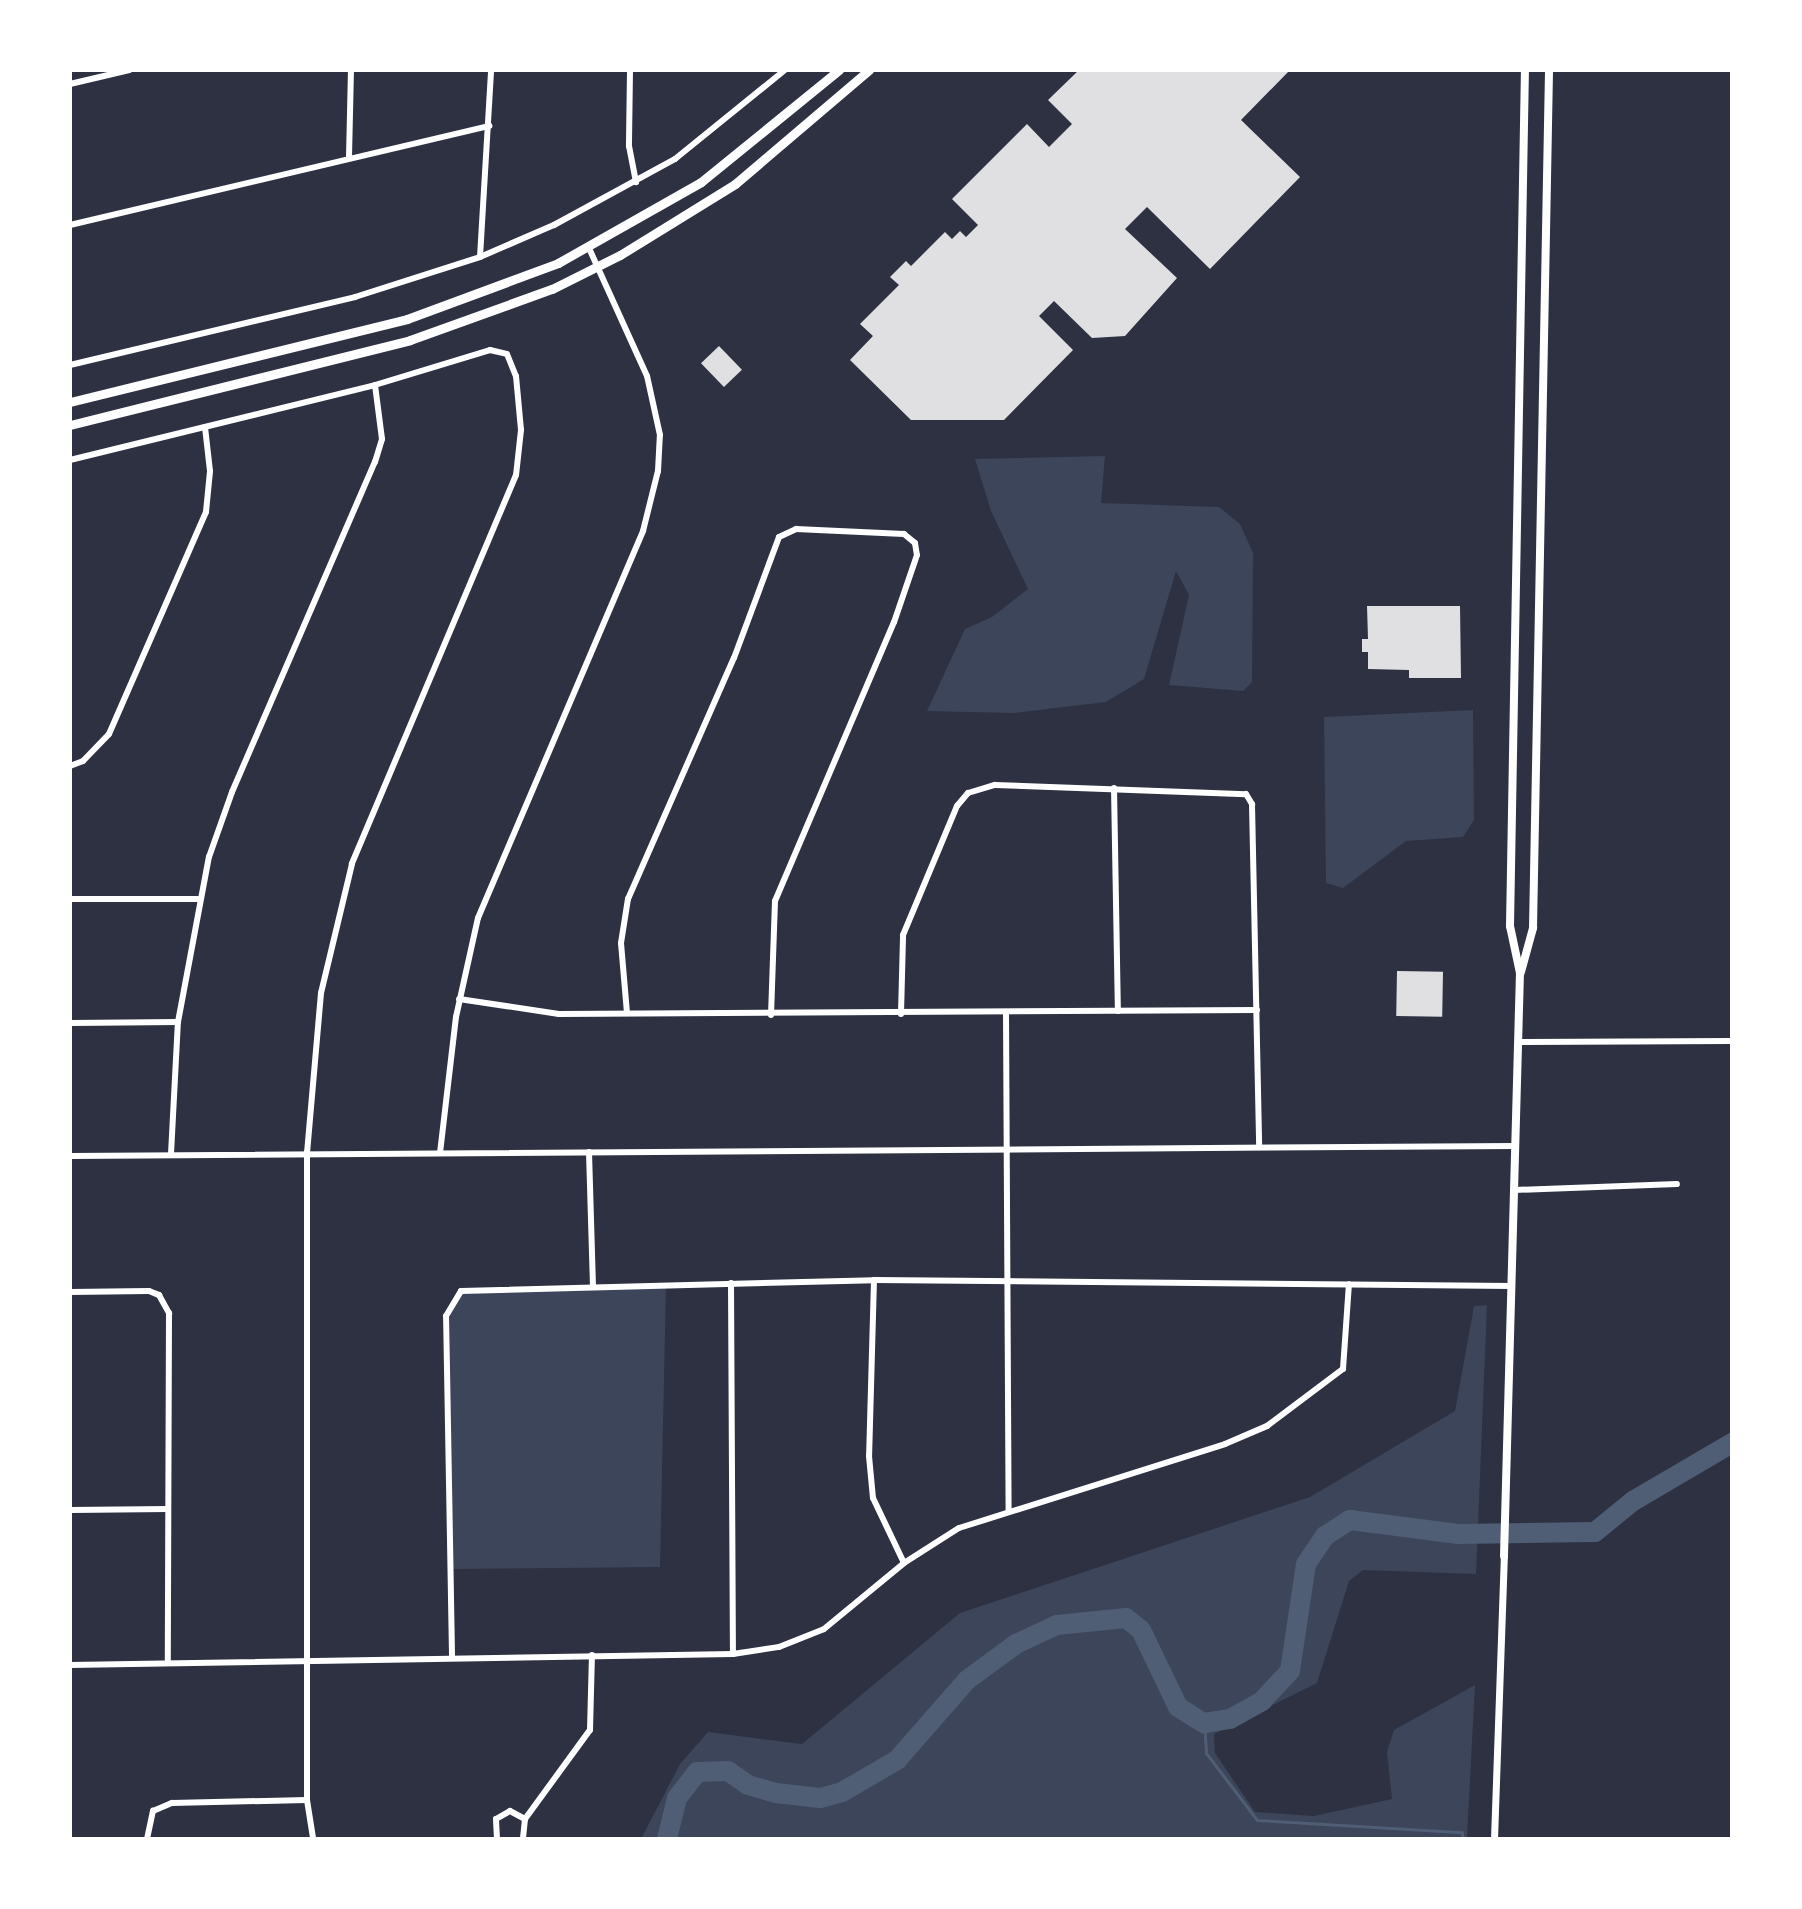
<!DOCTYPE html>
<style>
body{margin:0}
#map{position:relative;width:1802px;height:1909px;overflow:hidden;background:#2d3142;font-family:Roboto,sans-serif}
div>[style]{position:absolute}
.green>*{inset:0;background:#3c4559}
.stream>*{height:3px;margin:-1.5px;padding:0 1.5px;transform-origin:1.5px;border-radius:1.5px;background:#4f5d75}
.river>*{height:20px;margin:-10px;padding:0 10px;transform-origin:10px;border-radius:10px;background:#4f5d75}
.building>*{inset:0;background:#e0e0e3;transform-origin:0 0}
.minor>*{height:6px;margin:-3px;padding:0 3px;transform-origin:3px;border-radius:3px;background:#fff}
.tertiary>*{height:7px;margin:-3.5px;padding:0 3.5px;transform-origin:3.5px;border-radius:3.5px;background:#fff}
.secondary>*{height:8px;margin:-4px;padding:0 4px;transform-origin:4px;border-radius:4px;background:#fff}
.primary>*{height:9px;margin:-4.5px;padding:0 4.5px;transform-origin:4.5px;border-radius:4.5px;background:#fff}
span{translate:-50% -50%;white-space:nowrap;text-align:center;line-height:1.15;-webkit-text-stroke:8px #fff;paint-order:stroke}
.frame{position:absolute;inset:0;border:72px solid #fff;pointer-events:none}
</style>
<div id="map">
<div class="green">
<div style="clip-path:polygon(1105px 456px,1101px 503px,1219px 507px,1240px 524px,1253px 553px,1252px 682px,1243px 691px,1169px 685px,1189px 595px,1176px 571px,1144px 679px,1106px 702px,1013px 713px,927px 711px,965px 629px,992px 617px,1028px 589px,991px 511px,975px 459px)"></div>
<div style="clip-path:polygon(1473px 710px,1474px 820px,1463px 837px,1406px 841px,1343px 888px,1326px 883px,1324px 717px)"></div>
<div style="clip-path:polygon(666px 1284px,660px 1567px,450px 1569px,450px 1303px,461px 1291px)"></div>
<div style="clip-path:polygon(1487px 1305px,1476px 1574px,1363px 1570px,1349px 1581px,1317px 1683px,1214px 1734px,1215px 1753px,1255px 1812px,1314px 1816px,1392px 1799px,1387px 1752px,1394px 1730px,1475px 1685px,1467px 1838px,641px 1839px,680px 1764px,708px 1732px,802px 1744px,960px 1613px,1310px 1497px,1455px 1411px,1474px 1306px)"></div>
</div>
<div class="stream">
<div style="left:1204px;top:1723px;width:30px;rotate:86deg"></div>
<div style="left:1206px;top:1753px;width:84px;rotate:52.7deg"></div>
<div style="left:1257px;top:1820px;width:205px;rotate:3.4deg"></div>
<div style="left:1462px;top:1832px;width:7px;rotate:90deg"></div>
</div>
<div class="river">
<div style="left:667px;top:1839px;width:42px;rotate:-76.3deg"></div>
<div style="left:677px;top:1798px;width:33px;rotate:-52deg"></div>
<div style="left:697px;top:1772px;width:31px;rotate:-2deg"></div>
<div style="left:728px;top:1771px;width:24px;rotate:35deg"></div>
<div style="left:748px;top:1785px;width:29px;rotate:16deg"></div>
<div style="left:776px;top:1793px;width:44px;rotate:6.5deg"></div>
<div style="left:820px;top:1798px;width:23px;rotate:-15deg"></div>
<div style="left:842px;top:1792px;width:64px;rotate:-30.2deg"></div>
<div style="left:897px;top:1760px;width:106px;rotate:-48.8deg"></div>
<div style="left:967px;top:1680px;width:61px;rotate:-36.3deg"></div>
<div style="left:1016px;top:1644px;width:45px;rotate:-24.9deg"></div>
<div style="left:1057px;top:1625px;width:69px;rotate:-5.8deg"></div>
<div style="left:1126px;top:1618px;width:19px;rotate:39deg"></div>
<div style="left:1141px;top:1630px;width:85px;rotate:64.3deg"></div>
<div style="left:1178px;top:1707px;width:31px;rotate:32deg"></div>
<div style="left:1204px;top:1723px;width:26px;rotate:-9deg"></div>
<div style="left:1230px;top:1719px;width:37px;rotate:-29deg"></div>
<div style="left:1262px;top:1701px;width:41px;rotate:-47deg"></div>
<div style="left:1290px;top:1671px;width:108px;rotate:-81.5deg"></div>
<div style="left:1306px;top:1564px;width:34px;rotate:-56deg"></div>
<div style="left:1325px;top:1536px;width:30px;rotate:-33deg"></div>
<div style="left:1350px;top:1520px;width:109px;rotate:7.4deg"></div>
<div style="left:1458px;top:1534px;width:137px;rotate:-0.8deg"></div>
<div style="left:1595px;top:1532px;width:49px;rotate:-39.2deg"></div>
<div style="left:1633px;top:1501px;width:115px;rotate:-30.4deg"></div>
</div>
<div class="building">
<div style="clip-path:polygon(1079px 70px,1290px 70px,1241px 120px,1300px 177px,1210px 269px,1147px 207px,1125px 229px,1177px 278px,1125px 336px,1092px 338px,1054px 301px,1039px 316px,1073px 350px,1004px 420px,911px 420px,850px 360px,873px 336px,860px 324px,899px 285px,890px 277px,906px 261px,911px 266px,945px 232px,952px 239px,960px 231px,966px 237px,978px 225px,952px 199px,1027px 124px,1049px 147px,1072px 124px,1048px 100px)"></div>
<div style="left:719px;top:346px;width:33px;height:25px;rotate:46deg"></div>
<div style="clip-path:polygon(1367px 606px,1460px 606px,1461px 678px,1409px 678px,1409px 670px,1368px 669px,1368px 652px,1362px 652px,1362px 639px,1368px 639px)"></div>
<div style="left:1397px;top:971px;width:46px;height:45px;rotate:1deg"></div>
</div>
<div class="minor">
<div style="left:630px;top:70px;width:76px;rotate:90.8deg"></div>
<div style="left:629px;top:146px;width:37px;rotate:79deg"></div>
<div style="left:70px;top:84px;width:61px;rotate:-13.3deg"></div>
<div style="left:349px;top:157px;width:87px;rotate:-88.7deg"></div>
<div style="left:70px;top:225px;width:431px;rotate:-13.3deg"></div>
<div style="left:480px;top:257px;width:187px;rotate:-86.6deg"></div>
<div style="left:70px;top:365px;width:293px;rotate:-13.4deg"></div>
<div style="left:355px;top:297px;width:131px;rotate:-17.7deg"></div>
<div style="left:480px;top:257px;width:81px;rotate:-23.4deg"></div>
<div style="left:554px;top:225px;width:138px;rotate:-28.6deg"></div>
<div style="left:675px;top:159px;width:141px;rotate:-39deg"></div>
<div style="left:70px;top:460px;width:314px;rotate:-13.8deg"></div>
<div style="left:375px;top:385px;width:120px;rotate:-16.9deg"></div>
<div style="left:490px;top:350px;width:17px;rotate:13deg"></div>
<div style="left:507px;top:354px;width:24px;rotate:68deg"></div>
<div style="left:516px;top:376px;width:54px;rotate:84.7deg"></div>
<div style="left:521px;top:430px;width:45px;rotate:96.3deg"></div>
<div style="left:516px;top:475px;width:422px;rotate:112.9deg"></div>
<div style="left:352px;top:864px;width:133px;rotate:103.5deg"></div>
<div style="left:321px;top:993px;width:160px;rotate:95deg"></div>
<div style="left:307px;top:1152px;width:648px;rotate:90deg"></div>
<div style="left:307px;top:1800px;width:39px;rotate:81deg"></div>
<div style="left:70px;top:766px;width:14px;rotate:-21deg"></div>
<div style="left:83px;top:761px;width:37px;rotate:-46deg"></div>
<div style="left:109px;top:734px;width:242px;rotate:-66.4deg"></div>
<div style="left:206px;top:512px;width:41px;rotate:-84.4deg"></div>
<div style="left:210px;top:471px;width:44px;rotate:-96.5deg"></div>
<div style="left:1114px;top:788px;width:223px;rotate:89deg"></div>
<div style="left:70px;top:899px;width:128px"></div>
<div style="left:459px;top:999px;width:101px;rotate:8.5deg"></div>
<div style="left:559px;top:1014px;width:698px;rotate:-0.33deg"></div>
<div style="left:627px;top:1013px;width:70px;rotate:-94.9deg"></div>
<div style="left:621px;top:943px;width:45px;rotate:-81deg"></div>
<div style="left:628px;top:899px;width:263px;rotate:-66.3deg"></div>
<div style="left:734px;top:658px;width:129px;rotate:-69.6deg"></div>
<div style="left:779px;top:537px;width:19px;rotate:-25deg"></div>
<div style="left:796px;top:529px;width:108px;rotate:2.7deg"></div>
<div style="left:904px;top:534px;width:14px;rotate:39deg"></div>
<div style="left:915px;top:543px;width:12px;rotate:81deg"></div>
<div style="left:917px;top:555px;width:71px;rotate:108.9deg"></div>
<div style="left:894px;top:622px;width:303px;rotate:113.1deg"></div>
<div style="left:775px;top:901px;width:114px;rotate:92deg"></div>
<div style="left:1006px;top:1013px;width:497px;rotate:89.7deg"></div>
<div style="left:901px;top:1014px;width:79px;rotate:-88.5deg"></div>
<div style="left:903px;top:935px;width:140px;rotate:-67.3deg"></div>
<div style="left:957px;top:806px;width:17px;rotate:-50deg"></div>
<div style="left:968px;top:793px;width:28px;rotate:-17deg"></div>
<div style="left:995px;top:785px;width:251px;rotate:2.1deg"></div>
<div style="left:1246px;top:794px;width:12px;rotate:59deg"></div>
<div style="left:1252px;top:804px;width:342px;rotate:88.8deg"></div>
<div style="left:70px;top:1023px;width:108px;rotate:-0.5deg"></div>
<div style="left:1519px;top:1042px;width:213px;rotate:-0.3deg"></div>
<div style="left:589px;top:1152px;width:134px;rotate:88.3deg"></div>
<div style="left:440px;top:1153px;width:137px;rotate:-83.3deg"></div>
<div style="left:456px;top:1017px;width:101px;rotate:-77.5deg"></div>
<div style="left:478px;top:918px;width:421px;rotate:-66.9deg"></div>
<div style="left:643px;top:531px;width:62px;rotate:-76deg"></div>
<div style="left:658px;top:471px;width:36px;rotate:-87deg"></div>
<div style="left:660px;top:435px;width:60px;rotate:-102.4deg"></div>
<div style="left:647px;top:376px;width:141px;rotate:-114.4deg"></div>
<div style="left:171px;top:1154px;width:132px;rotate:-87deg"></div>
<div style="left:178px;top:1022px;width:168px;rotate:-79.4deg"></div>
<div style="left:209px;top:857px;width:69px;rotate:-70.5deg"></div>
<div style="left:232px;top:792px;width:360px;rotate:-66.6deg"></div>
<div style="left:375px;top:462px;width:24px;rotate:-73deg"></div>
<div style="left:382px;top:439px;width:54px;rotate:-97.4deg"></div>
<div style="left:70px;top:1156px;width:1446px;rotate:-0.4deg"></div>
<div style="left:1514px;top:1190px;width:163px;rotate:-2.1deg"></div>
<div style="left:874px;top:1280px;width:176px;rotate:91.6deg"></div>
<div style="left:869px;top:1456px;width:42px;rotate:84.6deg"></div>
<div style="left:873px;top:1498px;width:72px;rotate:64.5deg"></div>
<div style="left:731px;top:1283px;width:371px;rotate:89.7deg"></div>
<div style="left:70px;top:1292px;width:79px;rotate:-0.7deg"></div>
<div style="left:149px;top:1291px;width:11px;rotate:22deg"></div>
<div style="left:159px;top:1295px;width:21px;rotate:61deg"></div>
<div style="left:169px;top:1313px;width:350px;rotate:90.2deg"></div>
<div style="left:70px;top:1510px;width:98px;rotate:-0.6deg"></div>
<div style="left:452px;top:1655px;width:339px;rotate:-91deg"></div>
<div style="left:446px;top:1316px;width:29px;rotate:-59deg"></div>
<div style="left:461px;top:1291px;width:413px;rotate:-1.5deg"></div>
<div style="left:874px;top:1280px;width:638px;rotate:0.54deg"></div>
<div style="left:70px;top:1665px;width:663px;rotate:-0.95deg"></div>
<div style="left:733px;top:1654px;width:47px;rotate:-8.7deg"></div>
<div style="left:779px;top:1647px;width:48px;rotate:-21.8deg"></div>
<div style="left:824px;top:1629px;width:104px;rotate:-39.5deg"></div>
<div style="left:904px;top:1563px;width:65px;rotate:-32.5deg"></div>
<div style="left:959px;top:1528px;width:279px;rotate:-17.5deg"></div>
<div style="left:1225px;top:1444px;width:46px;rotate:-23.2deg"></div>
<div style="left:1267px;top:1426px;width:95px;rotate:-36.9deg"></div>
<div style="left:1343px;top:1369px;width:85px;rotate:-86deg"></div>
<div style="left:525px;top:1819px;width:110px;rotate:-53.9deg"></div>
<div style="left:590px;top:1730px;width:75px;rotate:-88.5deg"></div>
<div style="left:147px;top:1839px;width:29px;rotate:-78deg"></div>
<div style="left:153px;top:1811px;width:21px;rotate:-23deg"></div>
<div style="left:172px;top:1803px;width:135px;rotate:-1.3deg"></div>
<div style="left:497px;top:1839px;width:20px;rotate:-93deg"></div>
<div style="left:496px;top:1819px;width:16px;rotate:-30deg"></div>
<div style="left:510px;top:1811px;width:17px;rotate:28deg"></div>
<div style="left:525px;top:1819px;width:20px;rotate:96deg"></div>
</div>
<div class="tertiary">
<div style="left:1494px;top:1839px;width:283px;rotate:-88deg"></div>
</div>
<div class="secondary">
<div style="left:1521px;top:972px;width:46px;rotate:-74.7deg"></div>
<div style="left:1533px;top:928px;width:858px;rotate:-88.93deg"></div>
<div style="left:1504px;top:1556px;width:583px;rotate:-88.43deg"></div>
<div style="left:1520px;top:973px;width:48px;rotate:-102deg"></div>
<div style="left:1510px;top:926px;width:856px;rotate:-89deg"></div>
</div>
<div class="primary">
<div style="left:70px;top:402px;width:347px;rotate:-13.8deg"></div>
<div style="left:407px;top:319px;width:161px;rotate:-20.3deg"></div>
<div style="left:558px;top:263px;width:164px;rotate:-29.5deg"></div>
<div style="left:701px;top:182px;width:178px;rotate:-39.1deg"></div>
<div style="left:70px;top:425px;width:350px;rotate:-14deg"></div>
<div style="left:410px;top:340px;width:151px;rotate:-19.8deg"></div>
<div style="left:552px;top:289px;width:76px;rotate:-26.6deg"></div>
<div style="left:620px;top:255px;width:135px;rotate:-31.7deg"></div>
<div style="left:735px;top:184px;width:176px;rotate:-40.4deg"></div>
</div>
<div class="frame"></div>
</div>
